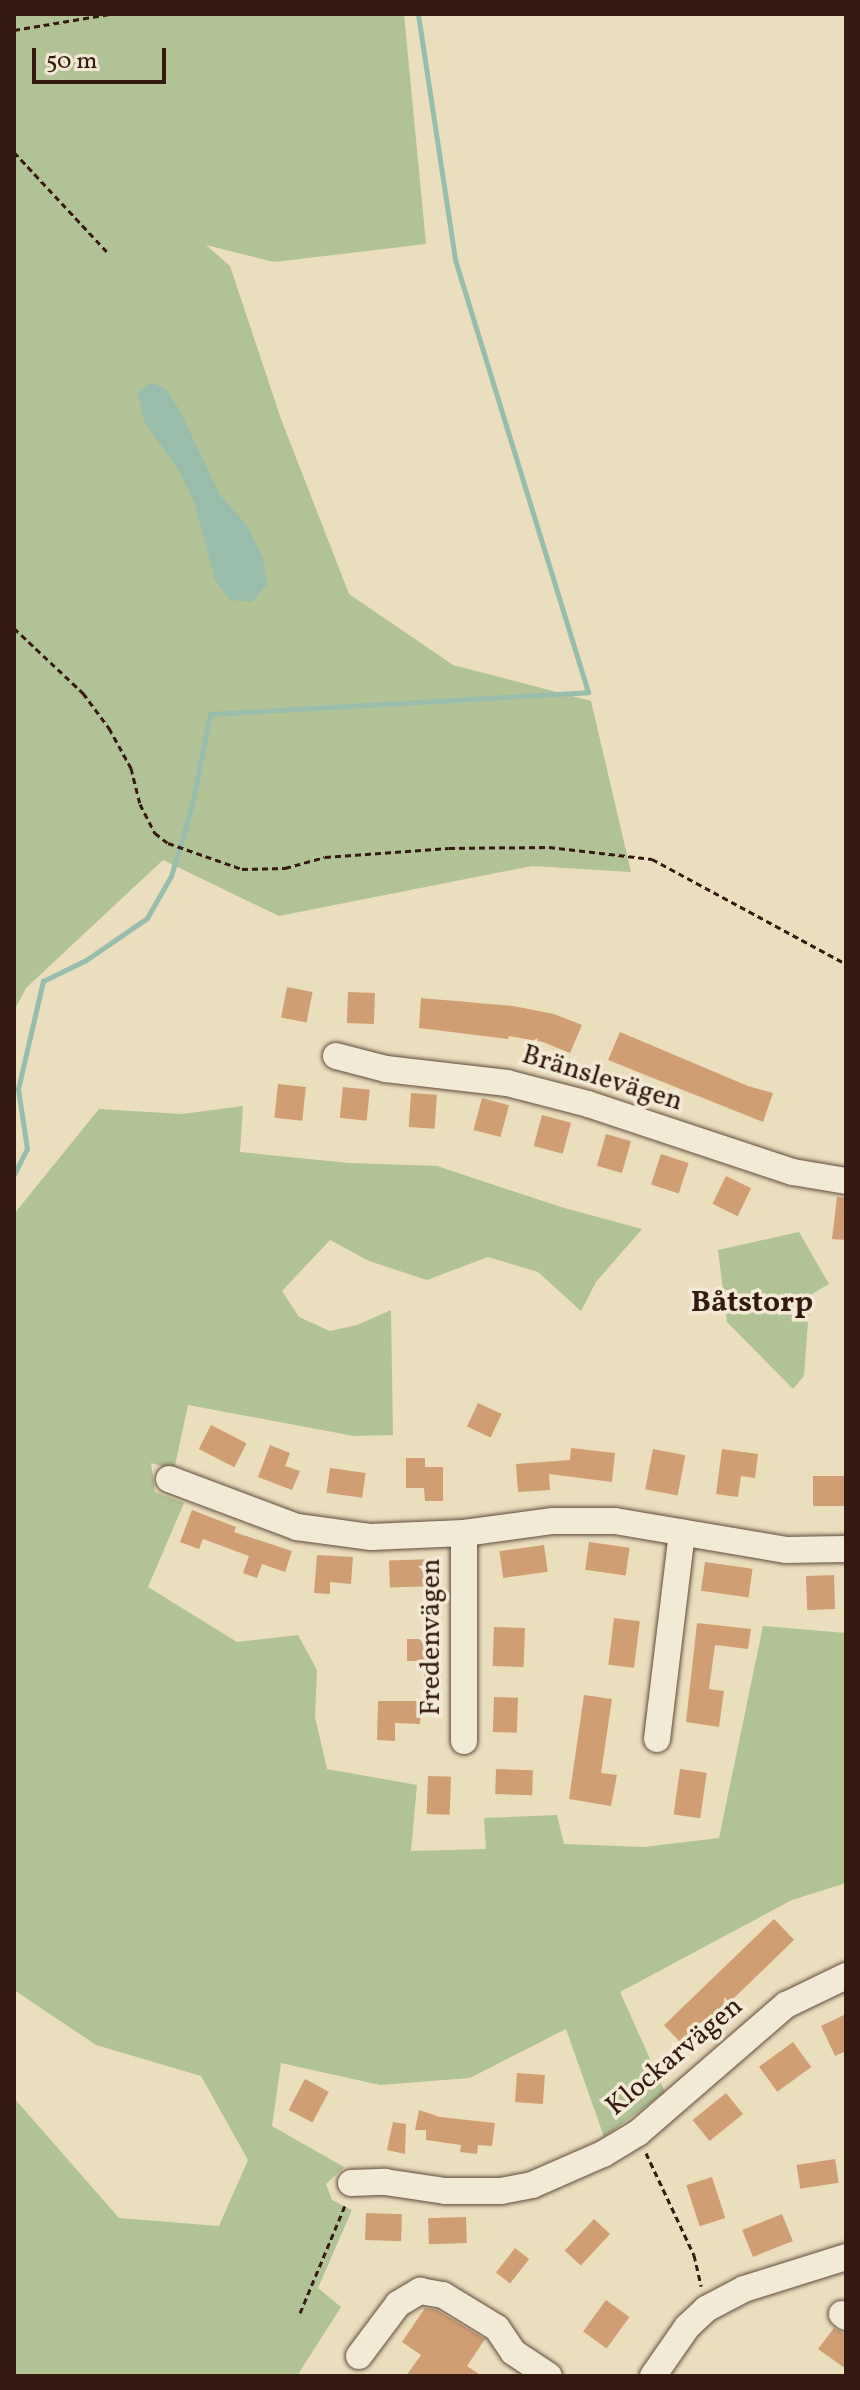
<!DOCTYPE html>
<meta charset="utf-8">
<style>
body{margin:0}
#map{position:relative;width:860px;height:2390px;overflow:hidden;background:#ebdebd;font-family:Vollkorn,serif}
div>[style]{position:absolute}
.green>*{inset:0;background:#b1c295}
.water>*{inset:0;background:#99bdab}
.stream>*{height:5px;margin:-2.5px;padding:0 2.5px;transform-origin:2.5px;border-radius:2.5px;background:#99bdab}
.building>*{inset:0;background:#d09e75;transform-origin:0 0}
.path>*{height:3px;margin-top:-1.5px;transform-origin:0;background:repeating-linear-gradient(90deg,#351a10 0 6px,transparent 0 10px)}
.roads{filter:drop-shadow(0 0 2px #624b3b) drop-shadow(0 0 2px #624b3b)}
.minor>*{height:26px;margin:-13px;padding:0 13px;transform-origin:13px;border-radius:13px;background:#f2ead4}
span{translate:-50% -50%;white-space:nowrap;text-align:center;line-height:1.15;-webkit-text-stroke:7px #f2ead4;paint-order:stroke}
.street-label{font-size:28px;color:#351a10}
.neighbourhood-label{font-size:30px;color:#351a10;font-weight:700}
.frame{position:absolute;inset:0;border:16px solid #351a10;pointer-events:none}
.scale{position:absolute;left:32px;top:48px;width:134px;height:36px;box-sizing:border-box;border:4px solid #351a10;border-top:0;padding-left:10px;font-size:24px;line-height:28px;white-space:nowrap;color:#351a10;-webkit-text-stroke:6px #f2ead4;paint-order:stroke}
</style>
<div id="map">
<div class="green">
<div style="clip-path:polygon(14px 14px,404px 14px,426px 244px,274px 262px,206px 245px,230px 266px,281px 419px,349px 594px,453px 665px,591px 701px,631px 872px,532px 866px,279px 916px,163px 860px,26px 988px,14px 1011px)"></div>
<div style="clip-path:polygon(243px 1106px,240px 1152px,349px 1163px,437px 1166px,561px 1207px,642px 1229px,596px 1282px,581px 1311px,538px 1272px,488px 1257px,427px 1280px,369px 1261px,330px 1240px,282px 1291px,299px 1317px,330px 1331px,357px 1325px,391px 1310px,393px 1435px,354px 1436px,188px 1405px,174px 1470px,151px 1463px,155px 1492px,184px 1503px,148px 1587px,237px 1642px,298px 1635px,317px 1670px,315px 1717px,327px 1769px,417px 1785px,411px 1851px,486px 1849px,484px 1818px,557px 1815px,564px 1844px,644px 1847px,719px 1838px,763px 1626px,846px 1633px,846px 1883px,792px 1900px,620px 1992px,665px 2092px,604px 2137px,566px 2029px,470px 2078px,380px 2085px,281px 2063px,272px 2126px,344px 2167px,326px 2184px,332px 2200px,352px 2210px,318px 2288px,341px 2307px,297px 2376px,14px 2376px,14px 2098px,119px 2218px,219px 2226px,248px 2160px,201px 2076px,96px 2045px,14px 1990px,14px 1214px,99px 1109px,182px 1114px)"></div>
<div style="clip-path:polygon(799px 1232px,829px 1284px,810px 1295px,804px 1376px,793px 1389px,727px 1322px,718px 1250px)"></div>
</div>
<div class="water">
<div style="clip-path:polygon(152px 383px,165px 388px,179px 409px,220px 495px,247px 526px,263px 558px,267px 584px,252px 602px,230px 600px,215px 580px,195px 504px,181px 474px,144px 421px,138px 392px)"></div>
</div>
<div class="stream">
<div style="left:14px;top:1174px;width:28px;rotate:-63deg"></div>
<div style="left:27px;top:1149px;width:61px;rotate:-98.5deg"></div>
<div style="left:18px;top:1089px;width:111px;rotate:-77deg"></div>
<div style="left:43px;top:981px;width:48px;rotate:-26deg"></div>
<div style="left:86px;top:960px;width:74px;rotate:-34.5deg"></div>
<div style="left:147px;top:918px;width:48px;rotate:-60.3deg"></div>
<div style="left:171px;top:876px;width:74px;rotate:-73.5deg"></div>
<div style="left:192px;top:805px;width:93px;rotate:-78.8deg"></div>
<div style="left:210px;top:714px;width:379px;rotate:-3.3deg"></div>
<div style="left:588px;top:692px;width:453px;rotate:-107.1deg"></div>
<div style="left:455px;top:259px;width:248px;rotate:-98.6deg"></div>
</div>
<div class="building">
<div style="left:287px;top:987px;width:26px;height:31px;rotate:11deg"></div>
<div style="left:348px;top:992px;width:27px;height:31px;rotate:2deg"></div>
<div style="clip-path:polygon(421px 998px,513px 1006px,554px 1014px,582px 1025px,570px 1053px,543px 1042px,509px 1036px,508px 1039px,419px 1028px)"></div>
<div style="clip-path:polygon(620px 1032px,748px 1086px,773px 1093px,763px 1122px,608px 1060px)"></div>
<div style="left:278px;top:1084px;width:28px;height:34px;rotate:6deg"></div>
<div style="left:343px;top:1087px;width:27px;height:31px;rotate:6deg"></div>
<div style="left:411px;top:1093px;width:26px;height:34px;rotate:4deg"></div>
<div style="left:482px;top:1098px;width:28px;height:33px;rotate:15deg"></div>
<div style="left:542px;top:1115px;width:30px;height:32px;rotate:15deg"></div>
<div style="left:606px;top:1134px;width:26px;height:33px;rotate:16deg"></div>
<div style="left:661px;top:1154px;width:29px;height:32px;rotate:18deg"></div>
<div style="left:726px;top:1176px;width:28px;height:31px;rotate:26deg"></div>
<div style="clip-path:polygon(837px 1197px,846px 1198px,846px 1240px,832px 1239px)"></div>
<div style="left:478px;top:1403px;width:26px;height:26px;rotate:25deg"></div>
<div style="left:211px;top:1425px;width:40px;height:27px;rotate:27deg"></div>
<div style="clip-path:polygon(270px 1445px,290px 1453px,285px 1466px,300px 1471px,292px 1490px,258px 1477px)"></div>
<div style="clip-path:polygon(571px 1448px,615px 1453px,612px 1482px,549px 1474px,550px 1490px,518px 1492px,516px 1464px,570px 1460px)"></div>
<div style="left:653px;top:1449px;width:33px;height:41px;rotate:11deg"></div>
<div style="clip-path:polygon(722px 1449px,758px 1454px,755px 1478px,741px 1476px,738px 1497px,716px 1494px)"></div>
<div style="clip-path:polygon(406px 1458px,425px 1458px,425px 1467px,443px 1467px,443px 1501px,425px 1501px,424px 1488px,406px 1488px)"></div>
<div style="left:330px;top:1468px;width:36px;height:25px;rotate:8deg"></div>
<div style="left:846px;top:1476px;width:30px;height:33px;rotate:90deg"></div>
<div style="clip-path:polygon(192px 1510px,236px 1527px,234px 1532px,292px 1551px,285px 1572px,262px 1564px,257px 1578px,243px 1573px,249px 1556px,203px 1539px,199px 1549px,180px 1542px)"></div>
<div style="left:589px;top:1542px;width:41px;height:28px;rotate:8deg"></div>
<div style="left:544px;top:1545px;width:27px;height:45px;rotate:82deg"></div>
<div style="clip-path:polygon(317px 1555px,353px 1557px,351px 1584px,330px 1582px,330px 1594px,314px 1593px)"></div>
<div style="left:434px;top:1559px;width:27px;height:45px;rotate:88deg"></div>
<div style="left:705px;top:1562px;width:48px;height:29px;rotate:8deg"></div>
<div style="left:834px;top:1575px;width:34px;height:28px;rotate:88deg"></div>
<div style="left:614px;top:1618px;width:26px;height:47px;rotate:7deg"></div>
<div style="clip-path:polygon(697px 1623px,751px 1629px,748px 1649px,715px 1645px,709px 1689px,724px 1691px,719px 1727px,686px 1722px)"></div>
<div style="left:494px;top:1627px;width:31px;height:39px;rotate:2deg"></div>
<div style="clip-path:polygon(407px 1639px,440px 1639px,440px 1682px,424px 1682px,424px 1661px,407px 1661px)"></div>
<div style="clip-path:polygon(584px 1695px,612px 1699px,601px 1773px,617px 1775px,611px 1806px,569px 1799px)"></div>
<div style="left:494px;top:1697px;width:24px;height:35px;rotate:2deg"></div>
<div style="clip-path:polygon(378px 1701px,421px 1701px,420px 1724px,395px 1723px,395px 1741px,377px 1740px)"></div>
<div style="left:496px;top:1769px;width:37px;height:25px;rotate:2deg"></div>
<div style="left:680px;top:1769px;width:27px;height:46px;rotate:8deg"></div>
<div style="left:428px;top:1776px;width:23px;height:38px;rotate:2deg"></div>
<div style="left:774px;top:1919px;width:29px;height:153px;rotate:46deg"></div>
<div style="clip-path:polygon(846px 2014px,846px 2051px,835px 2056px,821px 2026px)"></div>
<div style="left:793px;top:2042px;width:31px;height:42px;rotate:54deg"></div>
<div style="left:517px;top:2073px;width:28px;height:29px;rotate:4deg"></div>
<div style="left:305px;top:2079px;width:27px;height:35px;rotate:28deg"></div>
<div style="left:726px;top:2093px;width:27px;height:43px;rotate:51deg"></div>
<div style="clip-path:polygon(419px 2110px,440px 2117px,495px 2123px,492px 2146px,478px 2145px,477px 2154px,460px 2152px,461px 2145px,426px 2140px,426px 2130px,415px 2130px)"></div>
<div style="clip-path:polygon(393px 2122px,406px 2124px,405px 2154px,387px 2150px)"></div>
<div style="left:835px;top:2159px;width:24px;height:39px;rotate:81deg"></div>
<div style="left:712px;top:2177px;width:43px;height:27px;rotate:72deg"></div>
<div style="left:366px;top:2213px;width:36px;height:27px;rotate:2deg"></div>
<div style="left:782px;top:2214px;width:29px;height:43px;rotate:68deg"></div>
<div style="left:466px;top:2217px;width:26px;height:38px;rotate:88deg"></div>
<div style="left:594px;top:2219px;width:22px;height:43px;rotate:43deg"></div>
<div style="left:515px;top:2248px;width:18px;height:31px;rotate:38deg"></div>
<div style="left:606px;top:2300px;width:29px;height:39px;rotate:36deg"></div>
<div style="clip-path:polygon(425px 2308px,437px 2310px,485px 2339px,467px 2366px,482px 2376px,406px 2376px,421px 2355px,402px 2342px)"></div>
<div style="clip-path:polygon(834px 2328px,846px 2335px,846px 2369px,818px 2349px)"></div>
</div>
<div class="path">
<div style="left:14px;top:30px;width:97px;rotate:-9.5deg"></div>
<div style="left:14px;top:152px;width:139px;rotate:47deg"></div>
<div style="left:14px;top:628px;width:95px;rotate:43.3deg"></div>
<div style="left:83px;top:693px;width:44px;rotate:53.4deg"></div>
<div style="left:109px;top:728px;width:46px;rotate:61.2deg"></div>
<div style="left:131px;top:768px;width:37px;rotate:76deg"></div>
<div style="left:140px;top:804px;width:33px;rotate:63deg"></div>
<div style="left:155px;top:833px;width:16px;rotate:38deg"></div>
<div style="left:168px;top:843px;width:78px;rotate:19.4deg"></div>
<div style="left:242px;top:869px;width:43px;rotate:-1.3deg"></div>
<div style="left:285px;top:868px;width:41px;rotate:-15.4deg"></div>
<div style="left:325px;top:857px;width:124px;rotate:-4.2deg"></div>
<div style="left:449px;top:848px;width:100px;rotate:-0.6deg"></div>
<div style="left:549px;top:847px;width:104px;rotate:6.6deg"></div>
<div style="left:652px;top:859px;width:221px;rotate:28.4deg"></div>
<div style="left:646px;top:2153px;width:113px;rotate:64.8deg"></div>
<div style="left:694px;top:2255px;width:32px;rotate:77deg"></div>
<div style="left:300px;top:2313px;width:119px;rotate:-67.3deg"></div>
</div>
<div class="roads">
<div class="minor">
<div style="left:336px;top:1056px;width:52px;rotate:14.6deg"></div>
<div style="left:386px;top:1069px;width:122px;rotate:6.6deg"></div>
<div style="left:507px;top:1083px;width:84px;rotate:14.5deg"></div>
<div style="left:588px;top:1104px;width:216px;rotate:18.4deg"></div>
<div style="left:793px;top:1172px;width:54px;rotate:9.6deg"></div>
<div style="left:169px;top:1479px;width:137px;rotate:20.6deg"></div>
<div style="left:297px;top:1527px;width:75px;rotate:7.7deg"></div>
<div style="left:371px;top:1537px;width:93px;rotate:-2.5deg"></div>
<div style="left:464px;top:1533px;width:90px;rotate:-7.7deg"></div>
<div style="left:553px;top:1521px;width:62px"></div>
<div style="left:615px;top:1521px;width:173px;rotate:9.6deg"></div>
<div style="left:786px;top:1550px;width:60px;rotate:-1deg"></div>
<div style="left:657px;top:1739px;width:208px;rotate:-83.1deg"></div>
<div style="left:464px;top:1741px;width:208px;rotate:-90deg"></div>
<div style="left:351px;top:2183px;width:34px;rotate:-2deg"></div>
<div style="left:385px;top:2182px;width:61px;rotate:8.5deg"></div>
<div style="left:445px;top:2191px;width:56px"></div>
<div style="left:501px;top:2191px;width:32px;rotate:-11deg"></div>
<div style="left:532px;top:2185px;width:77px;rotate:-23.6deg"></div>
<div style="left:603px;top:2154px;width:41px;rotate:-31deg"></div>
<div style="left:638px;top:2133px;width:196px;rotate:-40.9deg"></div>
<div style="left:786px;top:2005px;width:67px;rotate:-25.8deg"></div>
<div style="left:842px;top:2314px;width:5px;rotate:37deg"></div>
<div style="left:359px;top:2356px;width:65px;rotate:-53.1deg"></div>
<div style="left:398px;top:2304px;width:26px;rotate:-31deg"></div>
<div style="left:420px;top:2291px;width:23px;rotate:10deg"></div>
<div style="left:443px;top:2295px;width:63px;rotate:31.4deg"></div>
<div style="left:497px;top:2328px;width:29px;rotate:56deg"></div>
<div style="left:513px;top:2352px;width:43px;rotate:33.7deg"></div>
<div style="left:653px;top:2376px;width:60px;rotate:-55.2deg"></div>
<div style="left:687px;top:2327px;width:26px;rotate:-43deg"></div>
<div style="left:706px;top:2309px;width:43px;rotate:-27.8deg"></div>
<div style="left:744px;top:2289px;width:107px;rotate:-17.4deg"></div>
</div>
</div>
<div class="street-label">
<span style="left:602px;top:1079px;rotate:17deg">Bränslevägen</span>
<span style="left:432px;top:1637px;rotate:-90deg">Fredenvägen</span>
<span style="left:675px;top:2057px;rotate:-40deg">Klockarvägen</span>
</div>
<div class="neighbourhood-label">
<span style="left:752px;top:1303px">Båtstorp</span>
</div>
<div class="frame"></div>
<div class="scale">50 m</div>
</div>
